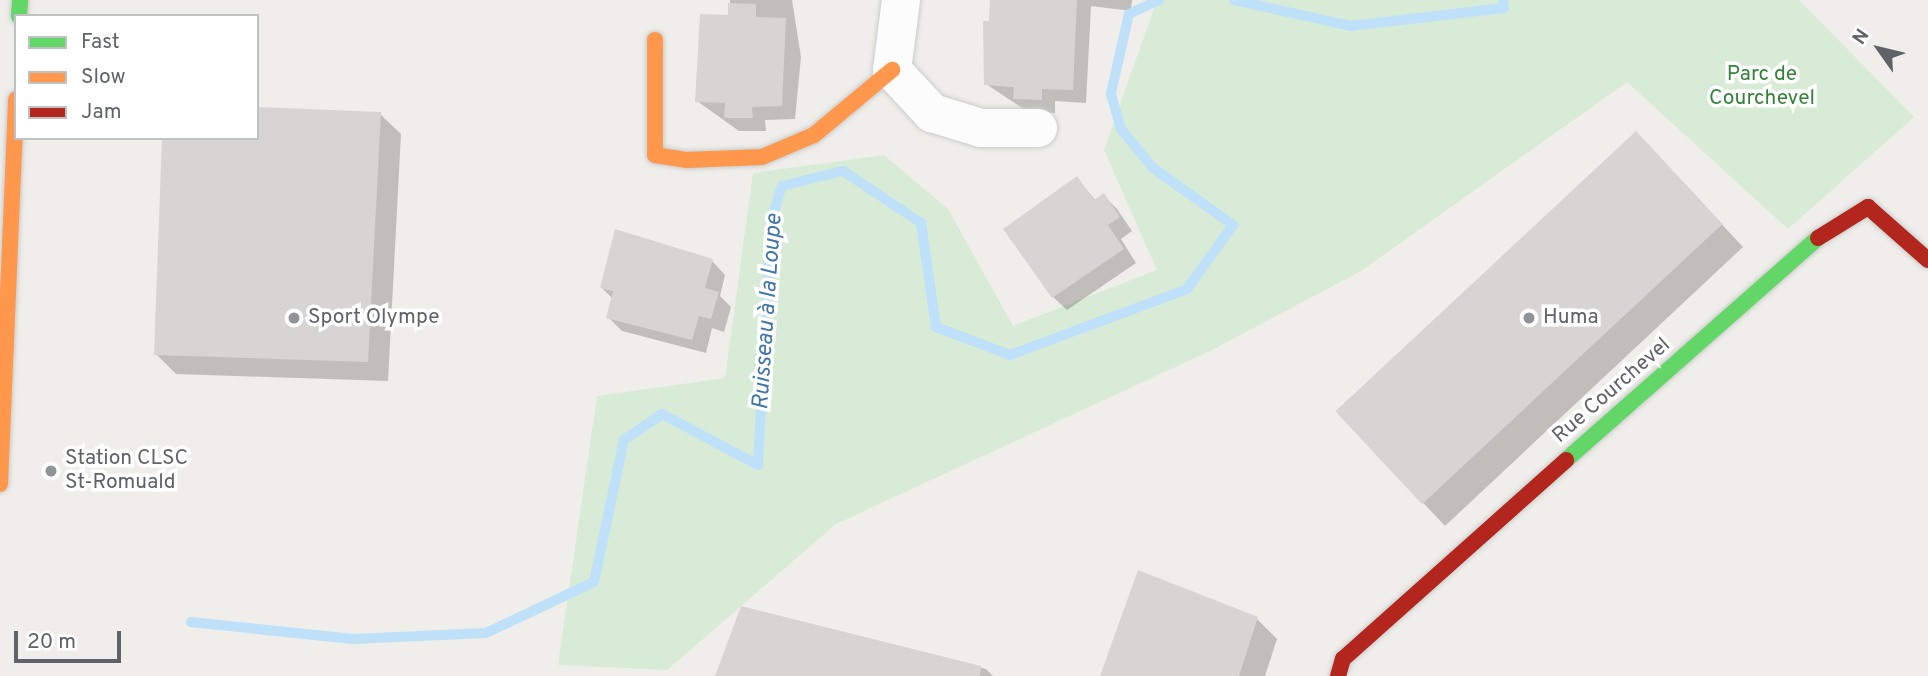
<!DOCTYPE html>
<meta charset="utf-8">
<style>
body{margin:0}
#map{position:relative;width:1928px;height:676px;overflow:hidden;background:#efeeea;font-family:Overpass,sans-serif}
div>[style]{position:absolute}
.green>*{inset:0;background:#d8ebd6}
.shadow>*{inset:0;background:#0003}
.stream>*{height:10px;margin:-5px;padding:0 5px;transform-origin:5px;border-radius:5px;background:#bfe0f9}
.building>*{inset:0;background:#d6d5d3;transform-origin:0 0}
.roads{filter:drop-shadow(0 0 2px #cbcccc) drop-shadow(0 0 2px #cbcccc)}
.street>*{height:38px;margin:-19px;padding:0 19px;transform-origin:19px;border-radius:19px;background:#fdfcfc}
.fast>*{height:16px;margin:-8px;padding:0 8px;transform-origin:8px;border-radius:8px;background:#63d668}
.slow>*{height:16px;margin:-8px;padding:0 8px;transform-origin:8px;border-radius:8px;background:#ff974d}
.jam>*{height:16px;margin:-8px;padding:0 8px;transform-origin:8px;border-radius:8px;background:#b3261e}
.dots>*{width:19px;height:19px;translate:-50% -50%;box-sizing:border-box;border:4px solid #fff;border-radius:50%}
span{translate:-50% -50%;white-space:nowrap;text-align:center;line-height:1.15;-webkit-text-stroke:7px #fff;paint-order:stroke}
.park-label{font-size:21px;color:#348238}
.poi-label{font-size:21px;color:#5f6368}
.left{translate:0 -50%;text-align:left}
.street-label{font-size:21px;color:#5f6368}
.water-label{font-size:23px;color:#4174aa;font-style:italic}
.legend{position:absolute;left:14px;top:14px;width:245px;height:126px;box-sizing:border-box;background:#fff;border:2px solid #bfc1c3;margin:0;padding:9px 12px;list-style:none;font-size:21px;color:#5f6368}
.legend li{display:flex;align-items:center;gap:14px;height:35px}
.legend b{width:35px;border:2px solid #bfc1c3}
.north{position:absolute;left:1844px;top:14px;width:70px;height:70px;-webkit-text-stroke:5px #fff;paint-order:stroke;rotate:304deg;font-size:19px;font-weight:700;line-height:28px;text-align:center;color:#5f6368}
.north::after{content:'';display:block;margin:auto;width:24px;height:32px;background:#5f6368;clip-path:polygon(50% 0,100% 100%,50% 72%,0 100%)}
.scale{position:absolute;left:14px;top:631px;width:107px;height:32px;box-sizing:border-box;border:4px solid #5f6368;border-top:0;padding-left:9px;font-size:21px;line-height:24px;white-space:nowrap;color:#5f6368;-webkit-text-stroke:5px #fff;paint-order:stroke}
</style>
<div id="map">
<div class="green">
<div style="clip-path:polygon(1157px 0,1799px 0,1914px 117px,1788px 229px,1627px 82px,1361px 271px,1212px 350px,836px 524px,667px 670px,558px 665px,597px 396px,725px 378px,753px 173px,884px 155px,948px 209px,1013px 326px,1157px 270px,1104px 150px)"></div>
</div>
<div class="shadow">
<div style="clip-path:polygon(730px 0,792px 0,801px 57px,795px 119px,765px 120px,766px 131px,739px 131px,697px 101px,730px 17px)"></div>
<div style="clip-path:polygon(992px 0,1132px 0,1131px 11px,1091px 6px,1086px 103px,1055px 101px,1055px 113px,1028px 112px,986px 84px)"></div>
<div style="clip-path:polygon(380px 114px,401px 134px,388px 381px,176px 374px,156px 354px,257px 138px)"></div>
<div style="clip-path:polygon(1657px 155px,1743px 247px,1445px 526px,1338px 412px)"></div>
<div style="clip-path:polygon(1077px 178px,1096px 201px,1104px 196px,1117px 209px,1132px 231px,1121px 239px,1136px 263px,1067px 310px,1053px 297px)"></div>
<div style="clip-path:polygon(712px 261px,725px 275px,720px 296px,731px 307px,724px 332px,712px 328px,706px 353px,622px 331px,608px 317px,613px 299px,602px 288px)"></div>
<div style="clip-path:polygon(742px 608px,986px 669px,993px 676px,717px 676px)"></div>
<div style="clip-path:polygon(1257px 619px,1277px 639px,1265px 676px,1102px 676px)"></div>
</div>
<div class="stream">
<div style="left:1234px;top:0;width:119px;rotate:12.6deg"></div>
<div style="left:1350px;top:26px;width:155px;rotate:-6.7deg"></div>
<div style="left:1504px;top:8px;width:8px;rotate:-97deg"></div>
<div style="left:191px;top:622px;width:163px;rotate:6deg"></div>
<div style="left:353px;top:639px;width:133px;rotate:-2.6deg"></div>
<div style="left:486px;top:633px;width:119px;rotate:-25.3deg"></div>
<div style="left:594px;top:582px;width:145px;rotate:-78.1deg"></div>
<div style="left:624px;top:440px;width:46px;rotate:-34.4deg"></div>
<div style="left:662px;top:414px;width:109px;rotate:28deg"></div>
<div style="left:758px;top:465px;width:244px;rotate:-87deg"></div>
<div style="left:771px;top:221px;width:37px;rotate:-73deg"></div>
<div style="left:782px;top:186px;width:63px;rotate:-13.8deg"></div>
<div style="left:843px;top:171px;width:94px;rotate:33.7deg"></div>
<div style="left:921px;top:223px;width:105px;rotate:81.8deg"></div>
<div style="left:936px;top:327px;width:79px;rotate:20.7deg"></div>
<div style="left:1010px;top:355px;width:189px;rotate:-20.4deg"></div>
<div style="left:1187px;top:289px;width:79px;rotate:-54.3deg"></div>
<div style="left:1233px;top:225px;width:98px;rotate:-144.5deg"></div>
<div style="left:1153px;top:168px;width:50px;rotate:-129.4deg"></div>
<div style="left:1121px;top:129px;width:37px;rotate:-106deg"></div>
<div style="left:1111px;top:93px;width:81px;rotate:-77.2deg"></div>
<div style="left:1129px;top:14px;width:33px;rotate:-25deg"></div>
</div>
<div class="building">
<div style="clip-path:polygon(990px 0,1077px 0,1073px 90px,1042px 89px,1042px 100px,1013px 99px,1014px 87px,984px 85px,983px 21px,989px 21px)"></div>
<div style="clip-path:polygon(728px 3px,756px 4px,756px 17px,786px 18px,782px 106px,752px 107px,753px 118px,724px 118px,725px 103px,695px 102px,700px 14px,728px 15px)"></div>
<div style="clip-path:polygon(257px 107px,381px 112px,368px 362px,154px 355px,162px 138px,257px 138px)"></div>
<div style="left:1636px;top:131px;width:127px;height:411px;rotate:47deg"></div>
<div style="clip-path:polygon(1077px 176px,1094px 200px,1104px 193px,1120px 217px,1108px 225px,1124px 249px,1052px 298px,1003px 229px)"></div>
<div style="clip-path:polygon(615px 229px,713px 259px,705px 288px,719px 292px,711px 319px,699px 316px,692px 340px,606px 318px,613px 291px,600px 288px)"></div>
<div style="clip-path:polygon(1138px 570px,1258px 617px,1239px 676px,1100px 676px)"></div>
<div style="clip-path:polygon(741px 606px,981px 666px,980px 676px,715px 676px)"></div>
</div>
<div class="roads">
<div class="street">
<div style="left:901px;top:0;width:71px;rotate:97.3deg"></div>
<div style="left:892px;top:70px;width:59px;rotate:47.1deg"></div>
<div style="left:932px;top:113px;width:51px;rotate:17deg"></div>
<div style="left:981px;top:128px;width:57px"></div>
</div>
<div class="fast">
<div style="left:19px;top:16px;width:16px;rotate:-86deg"></div>
<div style="left:1566px;top:460px;width:336px;rotate:-41.4deg"></div>
</div>
<div class="slow">
<div style="left:655px;top:40px;width:115px;rotate:90deg"></div>
<div style="left:655px;top:155px;width:31px;rotate:9deg"></div>
<div style="left:686px;top:160px;width:76px;rotate:-2.3deg"></div>
<div style="left:762px;top:157px;width:56px;rotate:-22.9deg"></div>
<div style="left:814px;top:135px;width:102px;rotate:-39.8deg"></div>
<div style="left:0;top:484px;width:385px;rotate:-87.6deg"></div>
</div>
<div class="jam">
<div style="left:1818px;top:238px;width:59px;rotate:-31.8deg"></div>
<div style="left:1868px;top:207px;width:80px;rotate:41.5deg"></div>
<div style="left:1338px;top:676px;width:18px;rotate:-74deg"></div>
<div style="left:1343px;top:659px;width:299px;rotate:-41.7deg"></div>
</div>
</div>
<div class="dots">
<div style="left:294px;top:318px;background:#919496"></div>
<div style="left:1529px;top:318px;background:#919496"></div>
<div style="left:51px;top:471px;background:#919496"></div>
</div>
<div class="park-label">
<span style="left:1762px;top:87px">Parc de<br>Courchevel</span>
</div>
<div class="poi-label">
<span class="left" style="left:308px;top:318px">Sport Olympe</span>
<span class="left" style="left:1543px;top:318px">Huma</span>
<span class="left" style="left:65px;top:471px">Station CLSC<br>St-Romuald</span>
</div>
<div class="street-label">
<span style="left:1612px;top:391px;rotate:-41deg">Rue Courchevel</span>
</div>
<div class="water-label">
<span style="left:769px;top:312px;rotate:-86deg">Ruisseau à la Loupe</span>
</div>
<ul class="legend">
<li><b style="height:9px;background:#63d668"></b>Fast</li>
<li><b style="height:9px;background:#ff974d"></b>Slow</li>
<li><b style="height:9px;background:#b3261e"></b>Jam</li>
</ul>
<div class="north">N</div>
<div class="scale">20 m</div>
</div>
